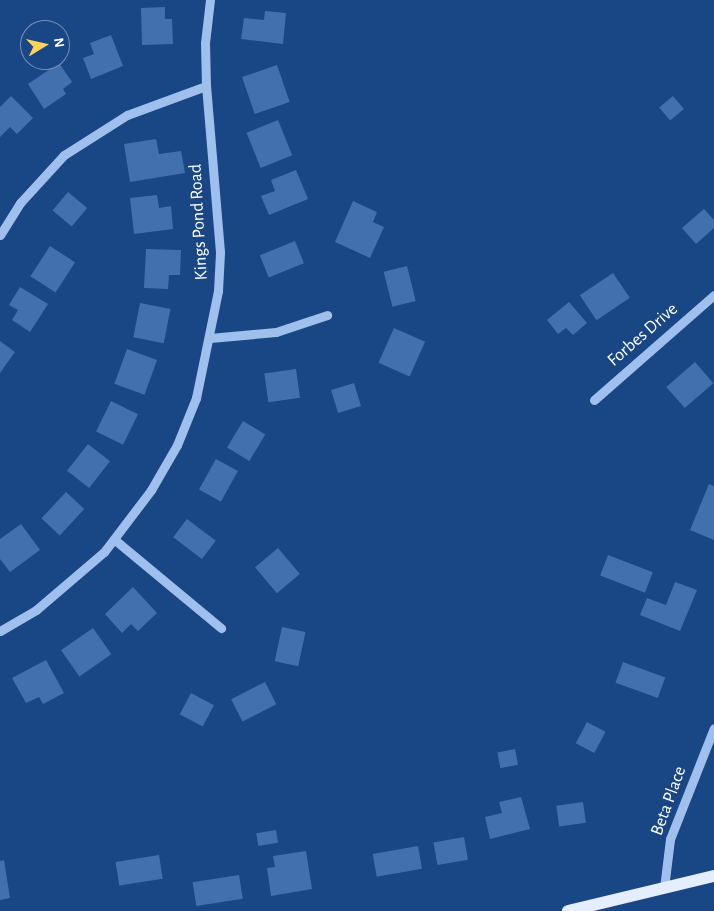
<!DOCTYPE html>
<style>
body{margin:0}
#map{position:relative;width:714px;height:911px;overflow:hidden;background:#194684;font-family:"Alegreya Sans",sans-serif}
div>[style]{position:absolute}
.building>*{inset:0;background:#4270ae;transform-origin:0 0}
.minor>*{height:9px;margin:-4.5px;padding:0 4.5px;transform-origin:4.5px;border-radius:4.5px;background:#9fc0ec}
.major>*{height:12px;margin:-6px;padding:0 6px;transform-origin:6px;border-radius:6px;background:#e4eeff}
span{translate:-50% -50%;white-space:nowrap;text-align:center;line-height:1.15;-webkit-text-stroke:4px #194684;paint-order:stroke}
.street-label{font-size:18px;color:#fff}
.north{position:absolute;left:20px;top:20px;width:50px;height:50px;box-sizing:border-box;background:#194684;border:1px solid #7590b5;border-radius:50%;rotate:81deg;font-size:14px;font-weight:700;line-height:20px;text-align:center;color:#fff}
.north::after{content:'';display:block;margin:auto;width:18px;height:22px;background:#ffd35a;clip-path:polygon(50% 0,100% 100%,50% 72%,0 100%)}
</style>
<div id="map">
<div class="building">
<div style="clip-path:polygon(165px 7px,165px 19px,172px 19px,173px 44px,142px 45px,141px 8px)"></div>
<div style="clip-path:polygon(265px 11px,286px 13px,283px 44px,241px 39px,244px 18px,264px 20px)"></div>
<div style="clip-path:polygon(111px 35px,123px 66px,91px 79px,83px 58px,94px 54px,90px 43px)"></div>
<div style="clip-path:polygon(59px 63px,72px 82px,63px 89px,66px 94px,44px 109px,28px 84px)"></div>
<div style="left:277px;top:65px;width:39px;height:37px;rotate:71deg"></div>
<div style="clip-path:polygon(11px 96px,33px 118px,17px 134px,10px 127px,0 137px,0 107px)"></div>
<div style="left:673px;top:96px;width:17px;height:18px;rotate:50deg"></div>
<div style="left:278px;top:120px;width:38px;height:34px;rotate:68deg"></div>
<div style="clip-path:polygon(156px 139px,159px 154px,181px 151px,185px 173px,130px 182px,124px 144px)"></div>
<div style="clip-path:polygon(296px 170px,308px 199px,269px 215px,261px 196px,275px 191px,271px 180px)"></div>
<div style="left:68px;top:192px;width:25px;height:24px;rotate:40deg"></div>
<div style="clip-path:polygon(157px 195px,159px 208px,171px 206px,173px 229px,134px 234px,130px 198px)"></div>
<div style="clip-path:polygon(353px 201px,377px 212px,373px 222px,384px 227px,370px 258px,335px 242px)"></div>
<div style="clip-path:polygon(704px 209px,714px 220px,714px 228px,696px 244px,682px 228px)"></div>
<div style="left:295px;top:241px;width:24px;height:38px;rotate:68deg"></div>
<div style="left:50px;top:246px;width:30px;height:36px;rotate:33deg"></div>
<div style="clip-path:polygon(146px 249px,181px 250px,180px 275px,169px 275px,168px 289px,144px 288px)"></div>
<div style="left:407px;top:266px;width:36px;height:24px;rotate:76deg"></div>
<div style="left:613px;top:273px;width:30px;height:40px;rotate:56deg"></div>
<div style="clip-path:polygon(20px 287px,48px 304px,30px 332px,12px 320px,18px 310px,9px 305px)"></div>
<div style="clip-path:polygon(569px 302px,587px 323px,573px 335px,566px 328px,558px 334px,547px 320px)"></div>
<div style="left:140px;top:303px;width:31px;height:35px;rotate:11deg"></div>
<div style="left:394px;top:328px;width:34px;height:38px;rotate:24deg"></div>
<div style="clip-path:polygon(0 341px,15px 352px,0 373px)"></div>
<div style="left:127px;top:349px;width:32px;height:37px;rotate:20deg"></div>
<div style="left:695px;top:362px;width:28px;height:38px;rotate:49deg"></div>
<div style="left:296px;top:369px;width:29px;height:32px;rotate:82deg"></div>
<div style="left:354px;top:383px;width:24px;height:24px;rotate:73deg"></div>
<div style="left:111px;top:401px;width:30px;height:34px;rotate:26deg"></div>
<div style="left:243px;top:421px;width:26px;height:31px;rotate:31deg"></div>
<div style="left:88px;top:444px;width:28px;height:34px;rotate:38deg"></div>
<div style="left:216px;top:459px;width:25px;height:35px;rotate:29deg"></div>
<div style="clip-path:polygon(709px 484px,714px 486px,714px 540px,690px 530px)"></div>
<div style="left:66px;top:492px;width:25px;height:36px;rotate:43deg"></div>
<div style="left:187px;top:519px;width:36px;height:23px;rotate:37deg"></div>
<div style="clip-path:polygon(21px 524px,40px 550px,10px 572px,0 559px,0 539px)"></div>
<div style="left:278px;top:548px;width:34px;height:30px;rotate:50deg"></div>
<div style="left:608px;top:555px;width:48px;height:22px;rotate:21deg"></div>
<div style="clip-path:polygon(675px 582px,697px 590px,680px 631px,640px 615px,647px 598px,666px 605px)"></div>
<div style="clip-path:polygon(133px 587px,157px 613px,138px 631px,131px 624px,122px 633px,105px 614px)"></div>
<div style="left:282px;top:627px;width:24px;height:35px;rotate:12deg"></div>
<div style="left:93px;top:628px;width:32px;height:39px;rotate:55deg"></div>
<div style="clip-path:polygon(46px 660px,64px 693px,43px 704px,39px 697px,26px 703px,12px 678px)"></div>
<div style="left:623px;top:662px;width:45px;height:22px;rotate:20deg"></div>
<div style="left:265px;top:682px;width:25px;height:38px;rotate:63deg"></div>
<div style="left:191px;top:693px;width:26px;height:24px;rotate:28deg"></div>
<div style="left:587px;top:722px;width:21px;height:24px;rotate:28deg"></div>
<div style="left:515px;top:749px;width:16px;height:18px;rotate:79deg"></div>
<div style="clip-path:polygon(521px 797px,530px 829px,490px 839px,485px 817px,502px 813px,499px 802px)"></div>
<div style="left:583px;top:802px;width:21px;height:27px;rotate:82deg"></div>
<div style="left:276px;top:830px;width:13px;height:20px;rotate:81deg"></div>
<div style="left:464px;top:837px;width:23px;height:31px;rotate:80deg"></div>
<div style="left:418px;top:846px;width:23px;height:46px;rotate:80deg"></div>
<div style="clip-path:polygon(306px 851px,312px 889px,271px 896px,267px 868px,275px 867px,273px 856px)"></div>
<div style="left:159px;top:855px;width:24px;height:44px;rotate:81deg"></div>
<div style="clip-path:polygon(4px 860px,10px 898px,0 900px,0 861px)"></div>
<div style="left:239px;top:875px;width:24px;height:47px;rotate:81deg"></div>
</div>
<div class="minor">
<div style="left:0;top:235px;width:38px;rotate:-58deg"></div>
<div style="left:20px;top:203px;width:65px;rotate:-47.5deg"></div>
<div style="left:64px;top:155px;width:75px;rotate:-32.4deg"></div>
<div style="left:127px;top:115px;width:84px;rotate:-20.2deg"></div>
<div style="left:210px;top:338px;width:66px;rotate:-5.2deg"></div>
<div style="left:276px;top:332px;width:54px;rotate:-18.4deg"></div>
<div style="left:594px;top:400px;width:159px;rotate:-41.2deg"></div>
<div style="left:115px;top:540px;width:138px;rotate:39.7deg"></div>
<div style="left:0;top:631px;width:42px;rotate:-30.3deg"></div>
<div style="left:36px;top:610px;width:89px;rotate:-40.5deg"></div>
<div style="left:104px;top:552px;width:78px;rotate:-52.8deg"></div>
<div style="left:151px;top:490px;width:52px;rotate:-60deg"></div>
<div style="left:177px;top:445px;width:51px;rotate:-68deg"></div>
<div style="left:196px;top:398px;width:109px;rotate:-78.4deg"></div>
<div style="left:218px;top:291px;width:39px;rotate:-87deg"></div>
<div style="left:220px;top:252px;width:167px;rotate:-94.8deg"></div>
<div style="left:206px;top:86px;width:43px;rotate:-91.3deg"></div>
<div style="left:205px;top:43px;width:43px;rotate:-83.4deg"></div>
<div style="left:664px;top:888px;width:49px;rotate:-83deg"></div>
<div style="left:670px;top:839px;width:119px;rotate:-68.4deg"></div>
</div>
<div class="major">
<div style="left:568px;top:911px;width:150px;rotate:-13.5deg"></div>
</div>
<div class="street-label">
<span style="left:199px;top:222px;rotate:-93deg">Kings Pond Road</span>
<span style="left:643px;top:335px;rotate:-41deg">Forbes Drive</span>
<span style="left:669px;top:801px;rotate:-70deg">Beta Place</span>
</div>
<div class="north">N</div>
</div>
